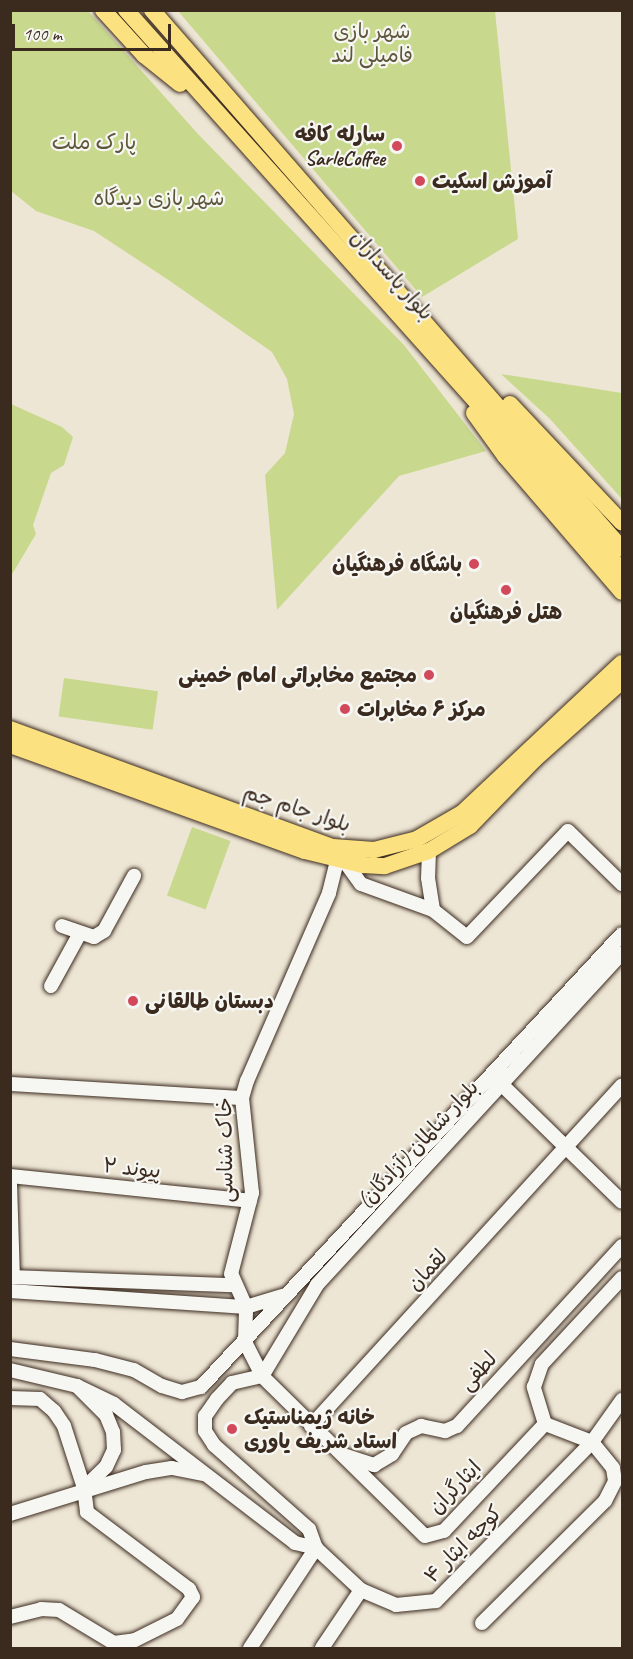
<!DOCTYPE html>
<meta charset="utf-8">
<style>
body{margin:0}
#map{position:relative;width:633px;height:1659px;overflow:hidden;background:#eee6d5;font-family:Caveat,"Playpen Sans Arabic",sans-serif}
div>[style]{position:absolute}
.green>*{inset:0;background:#c8d98d;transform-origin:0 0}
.roads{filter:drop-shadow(0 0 2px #3b2a1e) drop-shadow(0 0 2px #3b2a1e)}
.minor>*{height:14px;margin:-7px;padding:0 7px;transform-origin:7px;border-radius:7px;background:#f6f6f2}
.major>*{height:16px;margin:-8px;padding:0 8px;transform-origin:8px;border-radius:8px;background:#fbe180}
.dots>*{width:16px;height:16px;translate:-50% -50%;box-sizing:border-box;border:3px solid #f6f6f2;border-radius:50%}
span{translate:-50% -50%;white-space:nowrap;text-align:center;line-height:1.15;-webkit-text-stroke:4.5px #f6f6f2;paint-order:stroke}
.park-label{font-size:21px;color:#5e563a}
.poi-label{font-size:21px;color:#3b2a1e;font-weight:700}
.right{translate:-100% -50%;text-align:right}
.left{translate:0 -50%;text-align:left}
.street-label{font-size:21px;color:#3b2a1e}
.frame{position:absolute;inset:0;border:12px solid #3b2a1e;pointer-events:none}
.scale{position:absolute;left:12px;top:24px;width:159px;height:27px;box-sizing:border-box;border:3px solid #3b2a1e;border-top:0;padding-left:8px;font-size:18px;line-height:21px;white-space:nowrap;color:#3b2a1e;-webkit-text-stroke:4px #f6f6f2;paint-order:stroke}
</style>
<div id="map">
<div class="green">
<div style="clip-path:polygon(10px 11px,88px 11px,198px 134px,404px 345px,486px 451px,399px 476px,277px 610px,265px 475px,285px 453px,294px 414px,287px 379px,272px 352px,167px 279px,94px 231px,36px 211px,11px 191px)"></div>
<div style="clip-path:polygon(178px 11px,495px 11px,518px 239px,422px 297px)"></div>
<div style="clip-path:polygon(501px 374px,622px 393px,622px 499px,550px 419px)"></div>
<div style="clip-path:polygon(11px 404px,62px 427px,73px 437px,64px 465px,51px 473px,33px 525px,36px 534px,11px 576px)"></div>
<div style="left:64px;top:678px;width:95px;height:39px;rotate:8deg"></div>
<div style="left:192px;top:827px;width:41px;height:73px;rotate:20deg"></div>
</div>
<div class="roads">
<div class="minor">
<div style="left:429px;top:851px;width:27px;rotate:92deg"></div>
<div style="left:428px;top:878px;width:32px;rotate:81deg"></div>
<div style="left:345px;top:862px;width:27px;rotate:54deg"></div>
<div style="left:361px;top:884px;width:77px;rotate:19.9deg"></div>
<div style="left:433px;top:910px;width:43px;rotate:38.5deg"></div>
<div style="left:467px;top:937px;width:146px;rotate:-46.4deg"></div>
<div style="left:568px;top:831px;width:76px;rotate:44.5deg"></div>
<div style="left:62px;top:926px;width:34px;rotate:19deg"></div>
<div style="left:94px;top:937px;width:12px;rotate:-31deg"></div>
<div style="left:104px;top:931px;width:63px;rotate:-61.4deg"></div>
<div style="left:622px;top:953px;width:451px;rotate:132.6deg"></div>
<div style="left:317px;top:1285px;width:106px;rotate:121.1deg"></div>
<div style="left:262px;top:1376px;width:31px;rotate:167deg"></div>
<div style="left:232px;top:1383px;width:22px;rotate:133deg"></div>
<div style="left:217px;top:1399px;width:21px;rotate:125deg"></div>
<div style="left:205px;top:1416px;width:15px;rotate:90deg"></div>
<div style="left:205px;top:1431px;width:17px;rotate:57deg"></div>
<div style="left:214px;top:1445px;width:127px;rotate:41.5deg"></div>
<div style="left:309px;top:1529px;width:20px;rotate:70deg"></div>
<div style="left:316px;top:1548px;width:62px;rotate:43deg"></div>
<div style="left:361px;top:1590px;width:38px;rotate:23deg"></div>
<div style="left:396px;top:1605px;width:40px;rotate:-5.7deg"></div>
<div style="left:436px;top:1601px;width:223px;rotate:-45.5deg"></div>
<div style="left:592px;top:1442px;width:52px;rotate:-54.5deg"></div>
<div style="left:51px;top:986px;width:60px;rotate:-61.3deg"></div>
<div style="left:495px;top:1078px;width:177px;rotate:44.3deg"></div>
<div style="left:10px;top:1084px;width:232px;rotate:3.5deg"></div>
<div style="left:10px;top:1176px;width:241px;rotate:5.9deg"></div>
<div style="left:10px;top:1184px;width:93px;rotate:88.2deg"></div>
<div style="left:10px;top:1277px;width:223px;rotate:2.1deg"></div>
<div style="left:10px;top:1291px;width:237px;rotate:3.9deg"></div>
<div style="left:246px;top:1307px;width:38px;rotate:-17deg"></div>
<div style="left:245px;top:1340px;width:33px;rotate:-88deg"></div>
<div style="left:246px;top:1307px;width:36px;rotate:-114deg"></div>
<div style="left:231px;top:1274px;width:84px;rotate:-75.5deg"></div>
<div style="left:252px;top:1193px;width:96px;rotate:-96deg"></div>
<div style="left:242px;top:1098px;width:18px;rotate:-74deg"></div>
<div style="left:247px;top:1081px;width:205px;rotate:-66.4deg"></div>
<div style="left:329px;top:893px;width:33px;rotate:-76deg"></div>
<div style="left:245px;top:1342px;width:38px;rotate:63deg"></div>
<div style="left:262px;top:1376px;width:228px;rotate:44.5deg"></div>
<div style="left:425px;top:1536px;width:20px;rotate:-15deg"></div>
<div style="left:444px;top:1531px;width:147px;rotate:-46.7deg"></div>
<div style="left:10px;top:1349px;width:86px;rotate:7.4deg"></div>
<div style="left:95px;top:1360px;width:40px;rotate:14.4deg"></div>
<div style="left:134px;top:1370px;width:32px;rotate:30deg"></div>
<div style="left:162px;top:1386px;width:21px;rotate:17deg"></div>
<div style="left:182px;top:1392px;width:20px;rotate:-15deg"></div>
<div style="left:201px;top:1387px;width:618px;rotate:-47.1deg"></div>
<div style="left:10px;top:1370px;width:69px;rotate:13.4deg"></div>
<div style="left:77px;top:1386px;width:41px;rotate:25.9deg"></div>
<div style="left:114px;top:1404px;width:228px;rotate:37.5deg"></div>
<div style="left:295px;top:1543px;width:22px;rotate:13deg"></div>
<div style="left:10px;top:1398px;width:30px;rotate:2deg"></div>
<div style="left:40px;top:1399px;width:18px;rotate:41deg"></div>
<div style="left:54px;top:1411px;width:18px;rotate:56deg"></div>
<div style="left:64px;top:1426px;width:65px;rotate:72.1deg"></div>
<div style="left:545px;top:1424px;width:39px;rotate:-107deg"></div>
<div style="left:534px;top:1387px;width:24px;rotate:-71deg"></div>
<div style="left:542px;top:1364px;width:117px;rotate:-47.1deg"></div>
<div style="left:311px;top:1426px;width:461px;rotate:-47.6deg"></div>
<div style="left:343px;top:1455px;width:33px;rotate:18deg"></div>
<div style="left:374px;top:1465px;width:21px;rotate:-31deg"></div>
<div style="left:392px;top:1454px;width:25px;rotate:-56deg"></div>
<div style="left:406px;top:1433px;width:17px;rotate:-25deg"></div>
<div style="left:421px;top:1426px;width:25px;rotate:12deg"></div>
<div style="left:445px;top:1431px;width:13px;rotate:-23deg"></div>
<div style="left:457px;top:1426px;width:244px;rotate:-47.5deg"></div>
<div style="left:10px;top:1514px;width:142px;rotate:-17.2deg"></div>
<div style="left:146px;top:1472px;width:26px;rotate:-9deg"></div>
<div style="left:172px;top:1468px;width:31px;rotate:11deg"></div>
<div style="left:10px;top:1617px;width:32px;rotate:-14deg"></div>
<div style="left:41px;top:1609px;width:18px;rotate:3deg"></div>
<div style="left:59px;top:1610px;width:64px;rotate:31deg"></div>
<div style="left:114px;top:1643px;width:21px;rotate:-8deg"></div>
<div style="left:135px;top:1640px;width:47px;rotate:-26.6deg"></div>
<div style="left:177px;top:1619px;width:27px;rotate:-54deg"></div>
<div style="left:193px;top:1597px;width:9px;rotate:-117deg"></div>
<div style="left:189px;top:1589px;width:128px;rotate:-143deg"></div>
<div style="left:87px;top:1512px;width:24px;rotate:-97deg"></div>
<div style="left:84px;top:1488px;width:30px;rotate:-44deg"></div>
<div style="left:106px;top:1467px;width:19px;rotate:-65deg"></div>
<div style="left:114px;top:1450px;width:18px;rotate:-93deg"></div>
<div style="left:113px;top:1432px;width:18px;rotate:-112deg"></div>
<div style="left:106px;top:1415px;width:41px;rotate:-135deg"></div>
<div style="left:482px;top:1623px;width:173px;rotate:-44.8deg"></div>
<div style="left:605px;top:1501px;width:22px;rotate:-63deg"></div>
<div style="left:615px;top:1481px;width:13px;rotate:-99deg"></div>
<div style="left:613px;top:1468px;width:33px;rotate:-129deg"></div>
<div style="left:592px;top:1442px;width:50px;rotate:-159deg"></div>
<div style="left:250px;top:1648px;width:120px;rotate:-56.6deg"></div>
<div style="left:322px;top:1648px;width:70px;rotate:-56.1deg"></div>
</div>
<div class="major">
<div style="left:103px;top:10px;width:61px;rotate:47.7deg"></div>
<div style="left:144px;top:55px;width:46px;rotate:38.9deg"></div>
<div style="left:126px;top:10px;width:593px;rotate:48.21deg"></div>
<div style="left:521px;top:452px;width:156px;rotate:49.7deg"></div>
<div style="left:152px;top:10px;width:715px;rotate:48.91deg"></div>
<div style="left:510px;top:404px;width:163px;rotate:46.7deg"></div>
<div style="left:474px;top:413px;width:53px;rotate:54.2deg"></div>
<div style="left:505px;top:456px;width:179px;rotate:49.3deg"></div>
<div style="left:10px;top:729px;width:344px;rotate:20.1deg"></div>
<div style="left:333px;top:847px;width:41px;rotate:4.2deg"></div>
<div style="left:374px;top:850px;width:44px;rotate:-14.3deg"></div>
<div style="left:417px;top:839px;width:52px;rotate:-30deg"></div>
<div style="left:462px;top:813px;width:219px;rotate:-43.2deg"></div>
<div style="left:10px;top:745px;width:313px;rotate:19.8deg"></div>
<div style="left:305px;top:851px;width:60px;rotate:13.6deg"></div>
<div style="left:363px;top:865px;width:22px;rotate:3deg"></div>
<div style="left:385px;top:866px;width:46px;rotate:-18.8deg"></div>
<div style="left:429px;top:851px;width:48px;rotate:-31.4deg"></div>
<div style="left:470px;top:826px;width:93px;rotate:-45.9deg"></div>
<div style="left:535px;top:759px;width:117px;rotate:-41.9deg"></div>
</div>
</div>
<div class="dots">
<div style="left:397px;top:146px;background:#d1495b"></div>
<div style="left:420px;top:181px;background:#d1495b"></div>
<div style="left:474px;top:564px;background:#d1495b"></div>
<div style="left:506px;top:590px;background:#d1495b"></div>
<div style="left:429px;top:675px;background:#d1495b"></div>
<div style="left:345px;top:709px;background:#d1495b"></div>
<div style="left:133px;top:1001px;background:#d1495b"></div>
<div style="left:232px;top:1429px;background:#d1495b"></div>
</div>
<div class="park-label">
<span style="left:372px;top:43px">شهر بازی<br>فامیلی لند</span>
<span style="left:94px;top:142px">پارک ملت</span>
<span style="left:159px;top:198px">شهر بازی دیدگاه</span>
</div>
<div class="poi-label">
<span class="right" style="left:385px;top:146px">سارله کافه<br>SarleCoffee</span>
<span class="left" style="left:432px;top:181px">آموزش اسکیت</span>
<span class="right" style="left:462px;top:564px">باشگاه فرهنگیان</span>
<span style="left:506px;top:612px">هتل فرهنگیان</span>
<span class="right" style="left:417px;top:675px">مجتمع مخابراتی امام خمینی</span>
<span class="left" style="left:357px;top:709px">مرکز ۶ مخابرات</span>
<span class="left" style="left:145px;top:1001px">دبستان طالقانی</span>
<span class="left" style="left:244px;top:1429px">خانه ژیمناستیک<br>استاد شریف یاوری</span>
</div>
<div class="street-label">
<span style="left:392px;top:275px;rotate:48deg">بلوار پاسداران</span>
<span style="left:297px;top:808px;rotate:18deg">بلوار جام جم</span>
<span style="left:418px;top:1144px;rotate:-47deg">بلوار شالمان (آزادگان)</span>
<span style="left:225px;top:1150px;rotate:-91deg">خاک شناسی</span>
<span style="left:132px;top:1168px;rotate:6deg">پیوند ۲</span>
<span style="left:427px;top:1270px;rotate:-47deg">لقمان</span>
<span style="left:478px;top:1371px;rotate:-47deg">لطفی</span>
<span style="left:455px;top:1487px;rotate:-46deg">ایثارگران</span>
<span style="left:463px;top:1544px;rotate:-45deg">کوچه ایثار ۴</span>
</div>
<div class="frame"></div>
<div class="scale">100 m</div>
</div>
